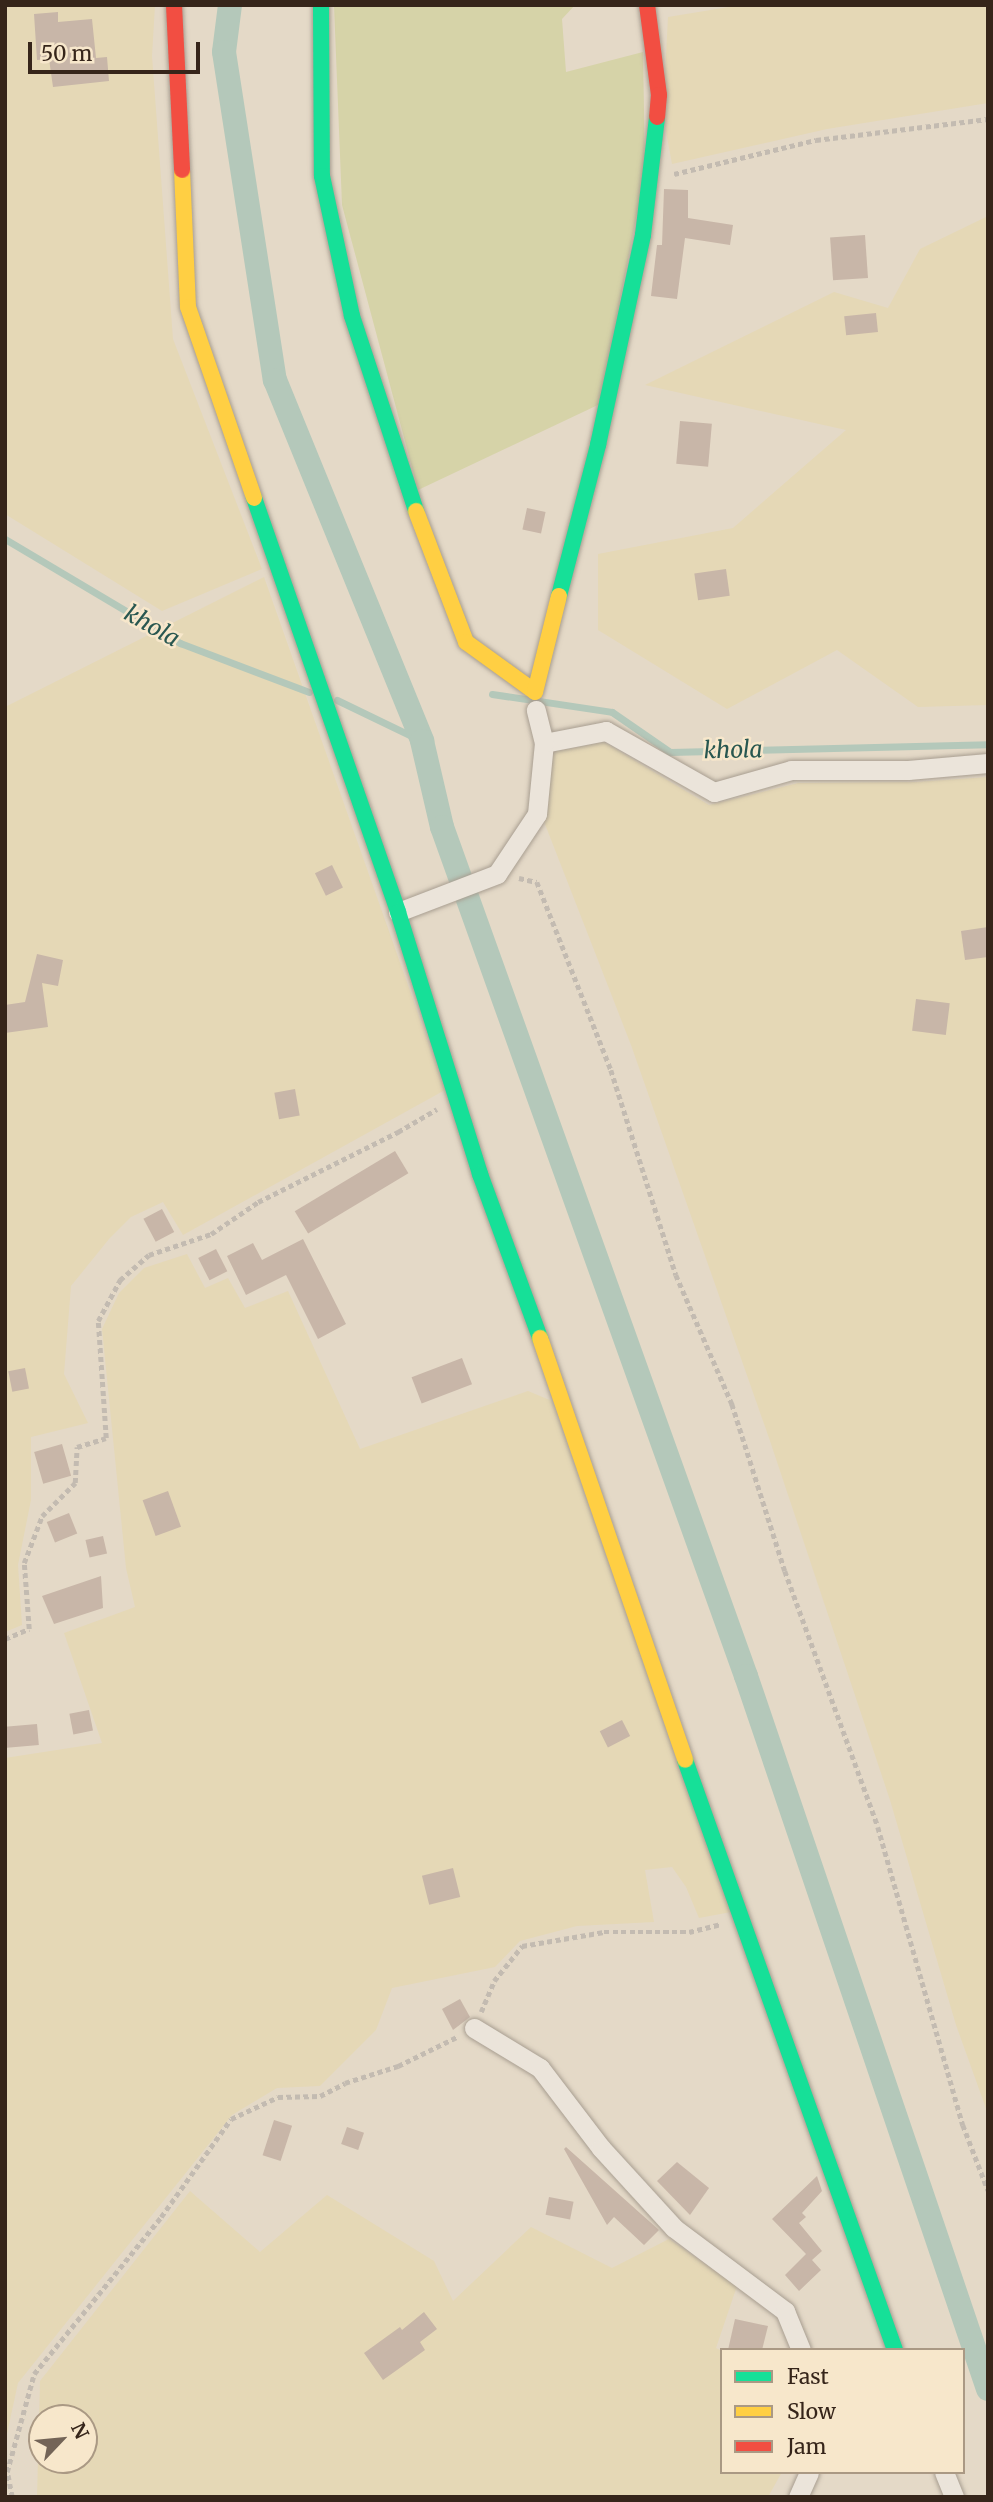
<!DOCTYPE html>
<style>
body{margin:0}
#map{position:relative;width:993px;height:2502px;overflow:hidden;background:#e4d9c7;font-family:Merriweather,serif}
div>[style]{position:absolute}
.farmland>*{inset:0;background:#e5d8b6}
.green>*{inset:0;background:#d6d3a8}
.stream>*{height:7px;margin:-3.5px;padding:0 3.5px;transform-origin:3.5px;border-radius:3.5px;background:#b4c8ba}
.canal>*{height:24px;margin:-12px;padding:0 12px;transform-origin:12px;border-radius:12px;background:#b4c8ba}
.building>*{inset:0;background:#c8b6a8;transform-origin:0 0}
.path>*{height:4.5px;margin-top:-2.25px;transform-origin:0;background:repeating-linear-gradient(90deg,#c3bbb1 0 5px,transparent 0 8.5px)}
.roads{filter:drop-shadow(0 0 2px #a89e91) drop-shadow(0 0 2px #a89e91)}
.street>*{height:19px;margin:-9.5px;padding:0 9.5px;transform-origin:9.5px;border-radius:9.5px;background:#ebe4da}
.fast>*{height:16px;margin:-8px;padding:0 8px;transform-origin:8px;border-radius:8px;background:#16e098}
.slow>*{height:16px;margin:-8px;padding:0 8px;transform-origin:8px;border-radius:8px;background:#ffcf43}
.jam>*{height:16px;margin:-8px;padding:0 8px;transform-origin:8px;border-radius:8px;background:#f24e42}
span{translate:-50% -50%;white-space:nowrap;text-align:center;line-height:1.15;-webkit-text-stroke:5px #f7e7cb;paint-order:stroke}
.water-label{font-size:23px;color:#285750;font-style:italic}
.frame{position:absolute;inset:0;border:7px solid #36251a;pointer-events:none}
.legend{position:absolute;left:720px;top:2348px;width:245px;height:126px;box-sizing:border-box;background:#f7e7cb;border:2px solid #aa9984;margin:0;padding:9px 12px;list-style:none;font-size:21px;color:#36251a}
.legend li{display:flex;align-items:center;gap:14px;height:35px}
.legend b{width:35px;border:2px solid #aa9984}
.north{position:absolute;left:28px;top:2404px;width:70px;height:70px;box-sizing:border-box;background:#f7e7cb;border:2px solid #aa9984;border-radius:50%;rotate:64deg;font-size:19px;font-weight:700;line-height:28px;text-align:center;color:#36251a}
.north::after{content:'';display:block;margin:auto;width:24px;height:32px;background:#736457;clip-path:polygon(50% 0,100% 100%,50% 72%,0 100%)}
.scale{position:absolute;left:28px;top:42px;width:172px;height:32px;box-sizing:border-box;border:4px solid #36251a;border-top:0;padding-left:9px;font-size:21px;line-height:24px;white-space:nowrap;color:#36251a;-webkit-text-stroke:5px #f7e7cb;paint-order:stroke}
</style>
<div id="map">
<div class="farmland">
<div style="clip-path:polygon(5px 5px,155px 5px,152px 56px,173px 339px,262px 569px,162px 611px,5px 514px)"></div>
<div style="clip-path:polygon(741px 5px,988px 5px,988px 103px,827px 129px,672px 164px,663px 115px,668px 17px)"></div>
<div style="clip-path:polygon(988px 216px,988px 705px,918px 707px,837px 650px,727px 709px,598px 630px,598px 554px,733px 528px,846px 430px,645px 385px,834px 292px,888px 308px,920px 249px)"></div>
<div style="clip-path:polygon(264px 577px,445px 1090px,183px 1235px,163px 1202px,131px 1217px,109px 1239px,71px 1286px,64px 1374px,88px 1423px,31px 1437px,31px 1500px,18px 1565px,22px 1625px,5px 1632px,5px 707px)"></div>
<div style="clip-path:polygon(604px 742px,709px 805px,798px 783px,915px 782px,988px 777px,988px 2114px,956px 2025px,890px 1800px,769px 1438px,631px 1045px,543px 819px,552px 752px)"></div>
<div style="clip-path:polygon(187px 1254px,205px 1288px,228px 1278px,245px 1308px,288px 1291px,360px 1449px,528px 1391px,552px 1401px,731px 1912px,699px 1918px,686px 1887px,672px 1867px,645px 1870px,654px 1922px,577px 1926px,520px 1941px,495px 1967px,392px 1988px,376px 2030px,320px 2086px,277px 2088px,232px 2115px,18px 2383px,5px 2443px,5px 1758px,102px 1743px,64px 1633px,135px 1607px,126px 1568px,102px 1329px,119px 1293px,144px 1268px)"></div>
<div style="clip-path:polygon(evenodd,190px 2191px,260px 2252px,327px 2195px,434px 2261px,453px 2301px,531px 2227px,612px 2268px,669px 2239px,737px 2286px,716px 2348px,722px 2351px,722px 2472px,782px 2472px,768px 2497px,37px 2497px,40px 2381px,190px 2191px,42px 2418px,84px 2418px,84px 2460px,42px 2460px,42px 2418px)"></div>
</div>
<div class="green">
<div style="clip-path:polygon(334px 5px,575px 5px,562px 19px,566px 72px,643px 52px,645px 172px,600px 404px,418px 490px,342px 205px)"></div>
</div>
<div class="stream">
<div style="left:5px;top:539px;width:204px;rotate:30.7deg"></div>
<div style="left:180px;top:643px;width:138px;rotate:20.8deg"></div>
<div style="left:492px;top:694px;width:121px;rotate:8.5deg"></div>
<div style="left:612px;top:712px;width:70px;rotate:34.6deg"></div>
<div style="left:670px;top:752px;width:318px;rotate:-1.4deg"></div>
<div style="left:337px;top:700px;width:94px;rotate:25.8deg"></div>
</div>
<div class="canal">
<div style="left:230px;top:5px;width:47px;rotate:97.3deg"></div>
<div style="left:224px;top:52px;width:332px;rotate:81.2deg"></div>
<div style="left:275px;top:380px;width:390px;rotate:67.8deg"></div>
<div style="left:422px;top:741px;width:88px;rotate:76.9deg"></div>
<div style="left:442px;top:827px;width:902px;rotate:70.3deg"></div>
<div style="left:746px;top:1676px;width:753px;rotate:71.25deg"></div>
</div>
<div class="building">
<div style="clip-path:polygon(58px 12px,58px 22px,92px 19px,96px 58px,107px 57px,109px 81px,53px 87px,49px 59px,37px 60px,34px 14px)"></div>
<div style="clip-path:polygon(664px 189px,688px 190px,688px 218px,733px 225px,730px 245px,685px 238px,677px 299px,651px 296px,657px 245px,662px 245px)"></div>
<div style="left:865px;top:235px;width:43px;height:35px;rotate:86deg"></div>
<div style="left:876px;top:313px;width:19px;height:32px;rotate:84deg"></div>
<div style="left:680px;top:421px;width:32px;height:43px;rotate:5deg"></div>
<div style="left:527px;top:508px;width:19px;height:22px;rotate:12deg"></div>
<div style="left:726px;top:569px;width:27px;height:32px;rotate:82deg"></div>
<div style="left:332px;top:865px;width:25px;height:19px;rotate:64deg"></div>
<div style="clip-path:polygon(988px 927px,988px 957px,965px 960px,961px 931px)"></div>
<div style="clip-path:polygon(37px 954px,63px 960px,58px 986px,42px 983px,48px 1027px,5px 1033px,5px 1005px,25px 1002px)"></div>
<div style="left:916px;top:999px;width:34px;height:32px;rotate:7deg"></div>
<div style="left:295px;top:1089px;width:27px;height:21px;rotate:80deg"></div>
<div style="left:395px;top:1151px;width:26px;height:117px;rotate:59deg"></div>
<div style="left:162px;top:1209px;width:26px;height:21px;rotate:62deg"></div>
<div style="clip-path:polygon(303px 1239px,346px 1324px,318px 1339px,286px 1275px,246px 1295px,227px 1256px,253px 1243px,262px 1260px)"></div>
<div style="left:216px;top:1249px;width:25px;height:20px;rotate:63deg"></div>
<div style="left:462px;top:1358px;width:28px;height:54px;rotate:69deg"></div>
<div style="left:25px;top:1368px;width:21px;height:17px;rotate:79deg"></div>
<div style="left:62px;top:1444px;width:33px;height:29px;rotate:74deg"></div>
<div style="left:168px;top:1491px;width:38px;height:27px;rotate:70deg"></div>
<div style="left:69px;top:1513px;width:22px;height:24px;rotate:68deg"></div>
<div style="left:103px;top:1536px;width:18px;height:18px;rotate:77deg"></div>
<div style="clip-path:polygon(101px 1576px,103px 1608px,54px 1624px,42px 1596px)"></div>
<div style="left:89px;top:1710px;width:21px;height:20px;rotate:79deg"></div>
<div style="left:622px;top:1720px;width:18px;height:25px;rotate:63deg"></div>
<div style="left:37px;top:1724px;width:21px;height:32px;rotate:85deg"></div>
<div style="left:453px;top:1868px;width:30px;height:32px;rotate:76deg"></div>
<div style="clip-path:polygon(460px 1999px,470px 2017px,453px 2030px,442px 2009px)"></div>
<div style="left:274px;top:2120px;width:19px;height:37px;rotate:18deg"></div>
<div style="left:347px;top:2127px;width:18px;height:18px;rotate:19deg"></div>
<div style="clip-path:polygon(566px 2147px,659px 2230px,644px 2245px,614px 2217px,607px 2225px,564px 2149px)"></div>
<div style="clip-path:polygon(677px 2162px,709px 2188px,690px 2215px,657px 2181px)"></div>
<div style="clip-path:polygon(817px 2176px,822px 2191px,802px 2213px,806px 2217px,799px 2223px,822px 2251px,812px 2260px,821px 2270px,799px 2291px,785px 2275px,806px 2254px,772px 2219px)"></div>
<div style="left:549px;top:2197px;width:25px;height:18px;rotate:11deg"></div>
<div style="clip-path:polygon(424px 2312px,437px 2329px,420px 2342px,425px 2350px,383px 2380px,364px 2353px,400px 2327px,402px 2330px)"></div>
<div style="clip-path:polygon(735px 2319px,768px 2326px,762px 2350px,728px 2350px)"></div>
</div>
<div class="path">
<div style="left:674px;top:174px;width:146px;rotate:-13.5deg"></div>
<div style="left:816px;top:140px;width:173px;rotate:-7deg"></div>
<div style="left:519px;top:878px;width:18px;rotate:13deg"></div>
<div style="left:537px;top:882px;width:202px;rotate:68.5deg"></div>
<div style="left:611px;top:1070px;width:215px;rotate:72.4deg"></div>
<div style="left:676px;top:1275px;width:141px;rotate:66.5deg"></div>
<div style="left:732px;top:1404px;width:175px;rotate:72.4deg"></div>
<div style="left:785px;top:1571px;width:272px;rotate:70deg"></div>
<div style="left:878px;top:1827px;width:310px;rotate:74.1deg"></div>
<div style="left:963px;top:2125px;width:70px;rotate:69deg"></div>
<div style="left:5px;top:1639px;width:26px;rotate:-23deg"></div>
<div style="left:29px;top:1629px;width:66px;rotate:-94.3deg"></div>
<div style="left:24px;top:1563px;width:50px;rotate:-69deg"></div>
<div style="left:42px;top:1516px;width:47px;rotate:-45deg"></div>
<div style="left:75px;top:1483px;width:36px;rotate:-87deg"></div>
<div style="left:77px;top:1447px;width:30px;rotate:-17deg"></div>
<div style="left:106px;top:1438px;width:117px;rotate:-93.9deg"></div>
<div style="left:98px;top:1321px;width:47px;rotate:-61.8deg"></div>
<div style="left:120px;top:1280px;width:38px;rotate:-41deg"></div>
<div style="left:149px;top:1255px;width:65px;rotate:-18.7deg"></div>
<div style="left:211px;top:1234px;width:57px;rotate:-34.2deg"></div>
<div style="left:258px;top:1202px;width:157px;rotate:-26.6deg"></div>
<div style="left:398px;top:1132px;width:45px;rotate:-30.5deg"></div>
<div style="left:481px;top:2012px;width:34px;rotate:-67deg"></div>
<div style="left:494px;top:1981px;width:45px;rotate:-51.3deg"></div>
<div style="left:522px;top:1946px;width:83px;rotate:-9.7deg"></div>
<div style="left:604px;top:1932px;width:85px"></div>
<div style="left:689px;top:1932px;width:32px;rotate:-14deg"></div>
<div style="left:12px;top:2497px;width:25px;rotate:-101deg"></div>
<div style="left:7px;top:2472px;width:102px;rotate:-74.6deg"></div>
<div style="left:34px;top:2374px;width:202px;rotate:-51deg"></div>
<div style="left:161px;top:2217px;width:120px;rotate:-54.5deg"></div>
<div style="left:231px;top:2119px;width:52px;rotate:-25.1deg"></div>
<div style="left:278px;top:2097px;width:42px;rotate:-1.4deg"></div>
<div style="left:320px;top:2096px;width:28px;rotate:-27deg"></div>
<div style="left:345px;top:2083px;width:56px;rotate:-17.8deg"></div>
<div style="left:398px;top:2066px;width:66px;rotate:-26.2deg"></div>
</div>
<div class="roads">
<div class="street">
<div style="left:544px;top:743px;width:63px;rotate:-11deg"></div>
<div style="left:606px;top:731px;width:124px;rotate:29.5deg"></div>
<div style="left:714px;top:792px;width:80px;rotate:-15.9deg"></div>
<div style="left:791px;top:770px;width:117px"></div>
<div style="left:908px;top:770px;width:80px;rotate:-5deg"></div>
<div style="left:398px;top:912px;width:106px;rotate:-21deg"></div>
<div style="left:497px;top:874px;width:72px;rotate:-56.3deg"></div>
<div style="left:537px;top:814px;width:71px;rotate:-84.4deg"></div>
<div style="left:544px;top:743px;width:34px;rotate:-104deg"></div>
<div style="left:474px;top:2028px;width:77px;rotate:31.2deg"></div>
<div style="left:540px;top:2068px;width:101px;rotate:52.7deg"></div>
<div style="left:601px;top:2148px;width:108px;rotate:47.6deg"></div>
<div style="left:674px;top:2228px;width:139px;rotate:36.8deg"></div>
<div style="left:785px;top:2311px;width:42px;rotate:67.7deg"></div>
<div style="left:944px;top:2472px;width:27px;rotate:68deg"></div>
<div style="left:798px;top:2497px;width:27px;rotate:-66deg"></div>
</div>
<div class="fast">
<div style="left:321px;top:5px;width:171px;rotate:89.7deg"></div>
<div style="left:322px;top:176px;width:143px;rotate:77.9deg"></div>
<div style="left:352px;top:316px;width:205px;rotate:71.8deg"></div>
<div style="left:254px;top:498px;width:438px;rotate:70.8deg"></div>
<div style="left:398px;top:912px;width:275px;rotate:72.6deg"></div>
<div style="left:480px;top:1174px;width:175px;rotate:69.9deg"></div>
<div style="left:559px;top:596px;width:156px;rotate:-75.5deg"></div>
<div style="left:598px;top:445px;width:215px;rotate:-77.9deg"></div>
<div style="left:643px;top:235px;width:119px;rotate:-83.2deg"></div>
<div style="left:685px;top:1760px;width:626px;rotate:70.41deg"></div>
</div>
<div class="slow">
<div style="left:182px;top:170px;width:137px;rotate:87.5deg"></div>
<div style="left:188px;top:307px;width:202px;rotate:70.9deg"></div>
<div style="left:416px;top:511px;width:140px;rotate:69.1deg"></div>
<div style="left:466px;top:642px;width:85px;rotate:35.9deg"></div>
<div style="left:535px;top:692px;width:99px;rotate:-76deg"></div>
<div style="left:540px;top:1338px;width:446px;rotate:71deg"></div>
</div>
<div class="jam">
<div style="left:174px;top:5px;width:165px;rotate:87.2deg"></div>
<div style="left:647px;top:5px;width:91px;rotate:82.4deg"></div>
<div style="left:659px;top:95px;width:22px;rotate:95deg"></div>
</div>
</div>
<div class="water-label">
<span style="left:152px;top:626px;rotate:30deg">khola</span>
<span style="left:733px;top:750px;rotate:-1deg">khola</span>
</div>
<div class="frame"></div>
<ul class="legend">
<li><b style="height:9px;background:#16e098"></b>Fast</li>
<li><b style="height:9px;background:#ffcf43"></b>Slow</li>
<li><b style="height:9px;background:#f24e42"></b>Jam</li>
</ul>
<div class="north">N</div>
<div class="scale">50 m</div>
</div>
